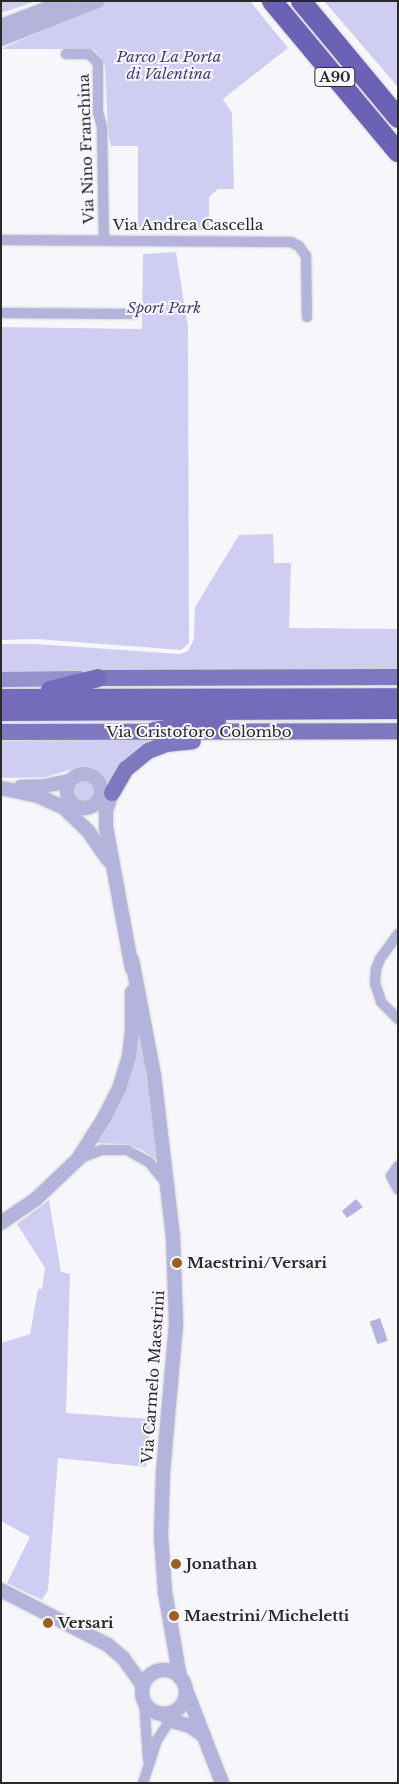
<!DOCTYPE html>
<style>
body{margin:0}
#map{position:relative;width:399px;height:1784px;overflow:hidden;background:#f7f7fb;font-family:"Libre Baskerville",serif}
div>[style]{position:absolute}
.green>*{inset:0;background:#cfcef2}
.round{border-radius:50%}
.water>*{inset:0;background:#b4b2e2;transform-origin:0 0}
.roads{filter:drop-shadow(0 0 1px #d2d2d5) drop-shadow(0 0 1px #d2d2d5)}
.minor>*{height:10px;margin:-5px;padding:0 5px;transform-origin:5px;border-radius:5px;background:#b4b3dc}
.tertiary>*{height:14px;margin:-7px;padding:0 7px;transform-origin:7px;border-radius:7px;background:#b4b3dc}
.tertiary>.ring{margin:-7px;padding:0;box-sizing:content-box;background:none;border:14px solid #b4b3dc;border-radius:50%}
.secondary>*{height:15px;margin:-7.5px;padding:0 7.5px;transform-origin:7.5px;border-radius:7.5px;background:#9491cd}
.primary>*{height:16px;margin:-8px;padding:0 8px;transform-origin:8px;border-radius:8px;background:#7e78c1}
.trunk>*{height:18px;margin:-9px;padding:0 9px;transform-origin:9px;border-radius:9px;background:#746cbb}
.motorway>*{height:20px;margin:-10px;padding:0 10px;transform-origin:10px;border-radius:10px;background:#6b61b5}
.dots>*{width:14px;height:14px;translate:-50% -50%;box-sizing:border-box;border:2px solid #f7f7fb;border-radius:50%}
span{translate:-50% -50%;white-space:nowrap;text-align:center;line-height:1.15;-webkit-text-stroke:4px #f7f7fb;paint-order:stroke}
.shield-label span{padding:1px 4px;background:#f7f7fb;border:1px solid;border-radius:4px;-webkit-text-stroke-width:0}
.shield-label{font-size:14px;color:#29292a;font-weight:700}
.park-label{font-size:15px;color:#443d79;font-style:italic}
.street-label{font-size:15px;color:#29292a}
.poi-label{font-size:15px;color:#29292a;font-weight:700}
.left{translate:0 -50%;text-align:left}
.frame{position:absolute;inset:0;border:2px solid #29292a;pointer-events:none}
</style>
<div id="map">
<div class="green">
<div style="clip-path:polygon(1px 1px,37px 1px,1px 13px)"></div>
<div style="clip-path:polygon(109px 1px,250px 1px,288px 48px,223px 99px,232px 113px,234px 189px,218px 189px,209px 197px,209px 230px,138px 230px,138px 146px,111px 146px,108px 132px,105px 66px,94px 49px,1px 49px)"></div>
<div style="clip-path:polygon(324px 1px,398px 1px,398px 87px)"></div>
<div style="clip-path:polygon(176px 252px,188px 328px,189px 643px,181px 650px,37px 639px,1px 640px,1px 327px,142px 329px,143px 254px)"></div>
<div style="clip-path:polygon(273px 534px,274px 563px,291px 563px,289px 628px,398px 629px,398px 670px,1px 672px,1px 644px,36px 644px,180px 654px,188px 651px,194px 639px,195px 607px,239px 535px)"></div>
<div style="clip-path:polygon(173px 736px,107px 787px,95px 771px,85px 769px,74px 771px,73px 769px,45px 777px,1px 778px,1px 741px,157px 739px)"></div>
<div class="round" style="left:71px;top:778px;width:26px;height:26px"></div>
<div style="clip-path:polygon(139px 1031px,148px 1073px,158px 1161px,142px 1150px,126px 1144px,96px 1143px)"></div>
<div style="clip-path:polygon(49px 1200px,61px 1272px,70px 1274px,66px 1413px,151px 1419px,146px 1467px,58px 1458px,48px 1590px,42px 1600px,7px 1583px,30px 1537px,1px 1521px,1px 1343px,30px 1334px,38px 1289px,42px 1289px,45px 1268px,17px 1224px)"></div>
</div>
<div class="water">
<div style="clip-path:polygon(356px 1199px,363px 1207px,347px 1218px,342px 1211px)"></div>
<div style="left:380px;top:1318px;width:24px;height:11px;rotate:71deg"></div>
</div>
<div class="roads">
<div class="minor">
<div style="left:66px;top:54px;width:23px"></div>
<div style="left:89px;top:54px;width:13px;rotate:45deg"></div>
<div style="left:98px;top:63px;width:49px;rotate:90deg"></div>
<div style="left:98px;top:112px;width:16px;rotate:75deg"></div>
<div style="left:102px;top:127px;width:113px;rotate:89deg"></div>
<div style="left:1px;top:240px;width:290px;rotate:0.4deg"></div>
<div style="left:291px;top:242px;width:9px;rotate:27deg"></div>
<div style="left:299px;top:246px;width:12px;rotate:55deg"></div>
<div style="left:306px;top:256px;width:61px;rotate:89.1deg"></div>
<div style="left:1px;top:313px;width:134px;rotate:0.4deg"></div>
<div style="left:398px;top:934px;width:31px;rotate:126deg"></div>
<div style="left:380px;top:959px;width:11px;rotate:112deg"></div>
<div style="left:376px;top:969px;width:14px;rotate:94deg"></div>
<div style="left:375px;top:983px;width:20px;rotate:72deg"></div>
<div style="left:381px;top:1002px;width:24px;rotate:45deg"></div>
<div style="left:78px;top:1159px;width:26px;rotate:-21deg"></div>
<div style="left:102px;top:1150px;width:25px"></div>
<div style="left:127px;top:1150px;width:25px;rotate:29deg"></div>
<div style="left:149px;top:1162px;width:27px;rotate:51deg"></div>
<div style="left:398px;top:1166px;width:12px;rotate:125deg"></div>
<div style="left:391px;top:1176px;width:15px;rotate:62deg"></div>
<div style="left:144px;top:1700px;width:59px;rotate:86.1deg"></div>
<div style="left:143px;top:1783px;width:45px;rotate:-72deg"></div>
<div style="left:157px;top:1740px;width:34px;rotate:-56deg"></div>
</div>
<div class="tertiary">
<div style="left:1px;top:26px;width:71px;rotate:-20.7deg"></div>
<div style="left:1px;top:39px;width:104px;rotate:-21.4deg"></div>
<div class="ring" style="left:67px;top:774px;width:20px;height:20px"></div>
<div style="left:21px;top:787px;width:23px;rotate:-2deg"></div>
<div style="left:44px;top:786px;width:26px;rotate:-11deg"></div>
<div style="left:1px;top:788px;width:38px;rotate:12deg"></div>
<div style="left:38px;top:796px;width:27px;rotate:24deg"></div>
<div style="left:63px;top:807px;width:13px"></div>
<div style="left:112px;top:793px;width:18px;rotate:109deg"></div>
<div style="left:106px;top:810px;width:17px;rotate:90deg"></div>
<div style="left:106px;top:827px;width:143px;rotate:79.6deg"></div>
<div style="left:63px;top:807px;width:35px;rotate:44deg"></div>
<div style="left:88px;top:831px;width:35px;rotate:55deg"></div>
<div style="left:132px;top:960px;width:117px;rotate:79.2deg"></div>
<div style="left:154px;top:1075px;width:162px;rotate:83.3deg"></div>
<div style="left:173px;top:1236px;width:88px;rotate:88deg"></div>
<div style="left:176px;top:1324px;width:149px;rotate:95deg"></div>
<div style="left:163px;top:1472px;width:64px;rotate:91.8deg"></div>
<div style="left:161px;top:1536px;width:56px;rotate:85.9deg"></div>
<div style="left:165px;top:1592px;width:87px;rotate:80.1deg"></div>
<div style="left:1px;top:1223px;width:42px;rotate:-34.4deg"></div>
<div style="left:36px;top:1199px;width:58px;rotate:-43.6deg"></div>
<div style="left:78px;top:1159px;width:49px;rotate:-57.6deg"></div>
<div style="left:104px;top:1118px;width:33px;rotate:-63deg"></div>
<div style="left:119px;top:1089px;width:34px;rotate:-73deg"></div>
<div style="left:129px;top:1056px;width:25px;rotate:-83deg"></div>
<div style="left:132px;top:1031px;width:39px;rotate:-90deg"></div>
<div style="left:1px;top:1590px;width:120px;rotate:27.2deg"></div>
<div style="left:108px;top:1645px;width:20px;rotate:41deg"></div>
<div style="left:123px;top:1658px;width:32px;rotate:54deg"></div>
<div class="ring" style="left:142px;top:1670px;width:30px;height:30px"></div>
<div style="left:186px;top:1690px;width:100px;rotate:68.8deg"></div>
<div style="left:164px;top:1714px;width:8px;rotate:50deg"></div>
<div style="left:169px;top:1720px;width:22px;rotate:16deg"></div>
<div style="left:190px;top:1726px;width:16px;rotate:35deg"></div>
</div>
<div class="secondary">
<div style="left:1px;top:679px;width:78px;rotate:-0.7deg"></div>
</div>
<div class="primary">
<div style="left:98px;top:678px;width:300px;rotate:-0.2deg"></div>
<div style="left:1px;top:732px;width:397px;rotate:-0.1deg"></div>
<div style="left:112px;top:793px;width:28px;rotate:-60deg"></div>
<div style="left:126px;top:769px;width:28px;rotate:-39deg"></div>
<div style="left:148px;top:751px;width:19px;rotate:-21deg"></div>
<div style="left:166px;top:744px;width:27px;rotate:-6deg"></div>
</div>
<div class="trunk">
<div style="left:50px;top:690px;width:49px;rotate:-14deg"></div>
<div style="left:1px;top:698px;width:397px;rotate:-0.1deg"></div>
<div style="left:1px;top:712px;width:397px;rotate:-0.3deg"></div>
<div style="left:154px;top:731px;width:64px;rotate:-9.9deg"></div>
</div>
<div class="motorway">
<div style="left:272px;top:1px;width:197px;rotate:50.2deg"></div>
<div style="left:301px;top:1px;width:152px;rotate:50.3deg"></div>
</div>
</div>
<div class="dots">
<div style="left:177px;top:1263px;background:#9b6020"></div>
<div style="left:176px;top:1564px;background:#9b6020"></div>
<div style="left:174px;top:1616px;background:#9b6020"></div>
<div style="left:48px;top:1623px;background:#9b6020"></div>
</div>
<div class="shield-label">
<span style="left:335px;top:77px">A90</span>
</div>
<div class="park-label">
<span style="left:169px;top:65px">Parco La Porta<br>di Valentina</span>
<span style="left:164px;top:308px">Sport Park</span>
</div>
<div class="street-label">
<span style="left:86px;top:149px;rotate:-92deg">Via Nino Franchina</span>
<span style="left:188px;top:225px">Via Andrea Cascella</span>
<span style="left:199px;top:732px">Via Cristoforo Colombo</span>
<span style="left:153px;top:1377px;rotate:-86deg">Via Carmelo Maestrini</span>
</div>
<div class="poi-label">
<span class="left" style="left:187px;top:1263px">Maestrini/Versari</span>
<span class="left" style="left:186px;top:1564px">Jonathan</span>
<span class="left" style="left:184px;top:1616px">Maestrini/Micheletti</span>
<span class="left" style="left:58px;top:1623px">Versari</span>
</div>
<div class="frame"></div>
</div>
